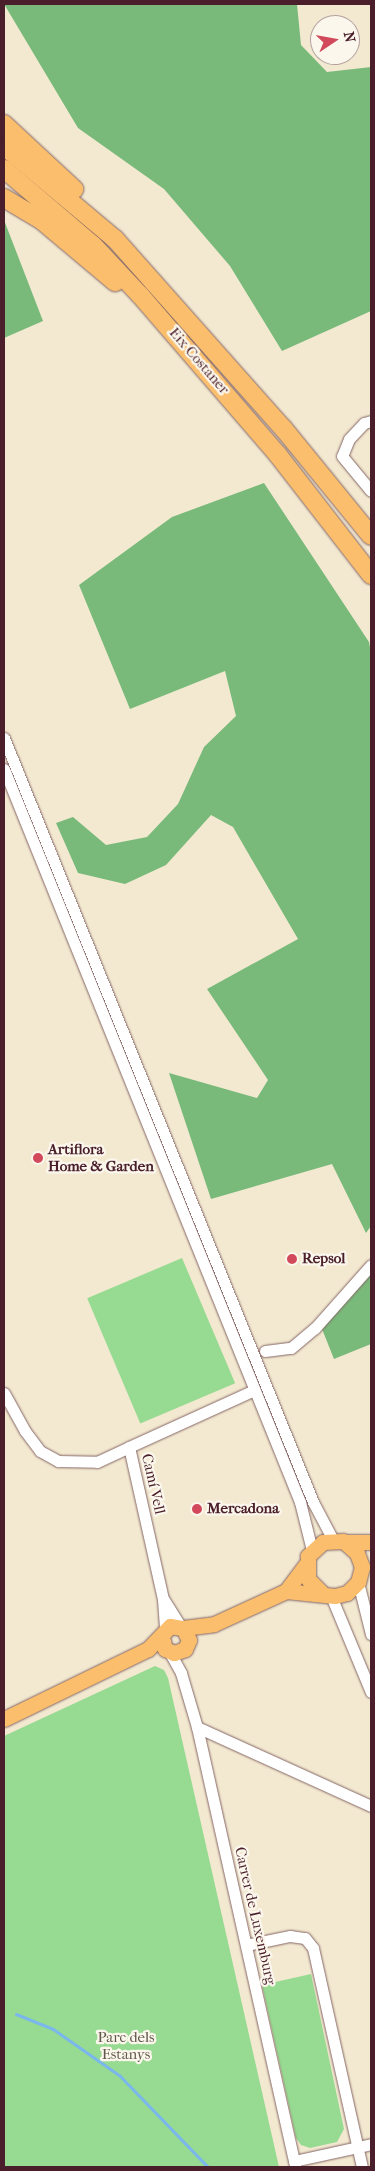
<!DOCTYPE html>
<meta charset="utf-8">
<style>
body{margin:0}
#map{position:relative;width:375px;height:2171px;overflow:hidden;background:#f3e9d1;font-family:"IM FELL French Canon",serif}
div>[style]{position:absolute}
.green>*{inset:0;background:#97da91;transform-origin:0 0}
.forest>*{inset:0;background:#79ba7b}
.stream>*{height:3px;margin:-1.5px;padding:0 1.5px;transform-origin:1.5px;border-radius:1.5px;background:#7ab7ec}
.roads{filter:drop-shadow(0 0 1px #856665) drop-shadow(0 0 1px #856665)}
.minor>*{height:11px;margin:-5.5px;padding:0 5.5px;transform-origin:5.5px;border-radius:5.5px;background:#fff}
.major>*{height:15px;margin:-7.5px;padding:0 7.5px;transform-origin:7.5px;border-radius:7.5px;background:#fabe6d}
.highway>*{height:18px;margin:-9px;padding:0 9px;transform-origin:9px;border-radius:9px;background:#fabe6d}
.dots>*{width:14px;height:14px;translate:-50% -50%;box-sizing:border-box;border:2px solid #fbf7ec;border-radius:50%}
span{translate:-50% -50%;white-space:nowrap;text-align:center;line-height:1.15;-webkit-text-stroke:4.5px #fbf7ec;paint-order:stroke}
.street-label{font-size:15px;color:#4a1f2b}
.poi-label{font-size:15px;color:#4a1f2b;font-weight:700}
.left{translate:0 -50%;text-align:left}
.park-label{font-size:15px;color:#61574a}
.frame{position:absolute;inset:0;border:5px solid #4a1f2b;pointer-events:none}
.north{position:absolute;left:310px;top:15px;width:50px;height:50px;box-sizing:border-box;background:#fbf7ec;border:1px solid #b4a19f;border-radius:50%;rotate:78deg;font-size:14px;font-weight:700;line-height:20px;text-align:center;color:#4a1f2b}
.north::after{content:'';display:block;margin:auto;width:18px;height:22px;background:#d1495b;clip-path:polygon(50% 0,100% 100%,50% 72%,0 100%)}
</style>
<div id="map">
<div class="green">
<div style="left:182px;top:1258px;width:136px;height:103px;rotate:67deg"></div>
<div style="clip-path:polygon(155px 1666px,164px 1670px,168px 1678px,279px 2167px,4px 2167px,4px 1736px)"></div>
<div style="clip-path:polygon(311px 1974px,344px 2129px,337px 2142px,310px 2148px,301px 2145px,296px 2138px,262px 1985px)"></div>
</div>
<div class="forest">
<div style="clip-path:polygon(4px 4px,297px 4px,301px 45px,327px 72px,371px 67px,371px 311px,282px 351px,230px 266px,164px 189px,78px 128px)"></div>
<div style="clip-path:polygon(4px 220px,43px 321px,4px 338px)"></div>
<div style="clip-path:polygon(264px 483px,369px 642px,371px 653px,371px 1226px,366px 1233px,332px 1164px,211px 1199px,169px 1073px,257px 1098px,268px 1080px,207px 989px,298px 939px,233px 827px,211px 815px,166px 865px,125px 884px,78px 873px,56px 823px,73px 817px,106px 845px,147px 837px,178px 804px,204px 747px,236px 716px,225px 671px,130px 709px,79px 585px,172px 517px)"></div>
<div style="clip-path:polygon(371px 1269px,371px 1344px,334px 1359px,322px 1329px)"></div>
</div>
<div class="stream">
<div style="left:16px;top:2014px;width:40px;rotate:22deg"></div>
<div style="left:53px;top:2029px;width:82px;rotate:35deg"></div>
<div style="left:120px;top:2076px;width:127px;rotate:46deg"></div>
</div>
<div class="roads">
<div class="minor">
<div style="left:371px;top:421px;width:7px;rotate:164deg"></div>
<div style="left:364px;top:423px;width:22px;rotate:133deg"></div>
<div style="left:349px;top:439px;width:18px;rotate:112deg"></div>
<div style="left:342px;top:456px;width:45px;rotate:50.4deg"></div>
<div style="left:4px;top:738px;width:824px;rotate:67.98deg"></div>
<div style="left:313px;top:1502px;width:43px;rotate:62.2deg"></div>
<div style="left:4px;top:769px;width:791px;rotate:68.01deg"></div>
<div style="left:300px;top:1502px;width:49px;rotate:76deg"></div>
<div style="left:265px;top:1351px;width:26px;rotate:-7deg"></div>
<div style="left:291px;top:1348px;width:31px;rotate:-40deg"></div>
<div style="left:315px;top:1328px;width:84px;rotate:-48.4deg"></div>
<div style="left:4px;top:1393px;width:43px;rotate:61.1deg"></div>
<div style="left:25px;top:1431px;width:25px;rotate:53deg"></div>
<div style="left:40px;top:1451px;width:21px;rotate:29deg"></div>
<div style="left:58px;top:1461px;width:39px;rotate:1deg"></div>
<div style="left:97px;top:1462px;width:35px;rotate:-25deg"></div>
<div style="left:129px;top:1447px;width:156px;rotate:77.4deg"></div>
<div style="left:163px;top:1599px;width:31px;rotate:86deg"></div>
<div style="left:129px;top:1447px;width:137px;rotate:-24.5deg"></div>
<div style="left:358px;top:1582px;width:54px;rotate:76deg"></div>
<div style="left:331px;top:1596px;width:104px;rotate:67.4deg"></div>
<div style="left:164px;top:1600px;width:31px;rotate:58deg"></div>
<div style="left:169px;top:1651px;width:25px;rotate:61deg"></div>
<div style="left:181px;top:1673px;width:56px;rotate:73.5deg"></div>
<div style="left:197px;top:1727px;width:451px;rotate:77.4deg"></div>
<div style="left:197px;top:1727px;width:191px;rotate:24.4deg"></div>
<div style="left:246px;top:1945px;width:45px;rotate:-11.6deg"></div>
<div style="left:290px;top:1936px;width:15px;rotate:8deg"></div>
<div style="left:305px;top:1938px;width:13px;rotate:51deg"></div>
<div style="left:313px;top:1948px;width:224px;rotate:77.4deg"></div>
<div style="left:294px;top:2161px;width:79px;rotate:-12.4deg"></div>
</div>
<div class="major">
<div style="left:346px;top:1542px;width:25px"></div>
<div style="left:286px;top:1591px;width:34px;rotate:-53deg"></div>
<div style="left:183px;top:1628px;width:31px;rotate:-7deg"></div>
<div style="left:214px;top:1624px;width:79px;rotate:-24.6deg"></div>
<div style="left:286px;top:1591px;width:49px;rotate:5.8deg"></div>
<div style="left:335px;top:1596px;width:12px;rotate:-14deg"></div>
<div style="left:347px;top:1593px;width:16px;rotate:-45deg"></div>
<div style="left:358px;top:1582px;width:16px;rotate:-75deg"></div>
<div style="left:362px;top:1567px;width:15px;rotate:-110deg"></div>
<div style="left:357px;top:1553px;width:18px;rotate:-139deg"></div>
<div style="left:343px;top:1541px;width:20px;rotate:177deg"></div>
<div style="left:323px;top:1542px;width:21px;rotate:137deg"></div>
<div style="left:308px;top:1556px;width:23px;rotate:90deg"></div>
<div style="left:308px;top:1579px;width:21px;rotate:45deg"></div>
<div style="left:4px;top:1719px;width:160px;rotate:-25.9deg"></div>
<div style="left:148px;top:1649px;width:32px;rotate:-46deg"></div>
<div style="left:170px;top:1626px;width:13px;rotate:9deg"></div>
<div style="left:183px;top:1628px;width:13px;rotate:63deg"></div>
<div style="left:189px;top:1640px;width:10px;rotate:114deg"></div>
<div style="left:185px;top:1649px;width:12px;rotate:160deg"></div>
<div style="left:174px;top:1653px;width:10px;rotate:-156deg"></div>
<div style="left:165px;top:1649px;width:12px;rotate:-104deg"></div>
</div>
<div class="highway">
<div style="left:4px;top:124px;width:96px;rotate:42.9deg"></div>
<div style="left:4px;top:146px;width:145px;rotate:40deg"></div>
<div style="left:115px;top:239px;width:253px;rotate:48.4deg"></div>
<div style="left:283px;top:428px;width:139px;rotate:50.8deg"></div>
<div style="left:4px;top:169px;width:117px;rotate:40.5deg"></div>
<div style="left:93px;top:245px;width:69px;rotate:46.8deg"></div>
<div style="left:140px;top:295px;width:211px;rotate:49.2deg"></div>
<div style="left:278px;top:455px;width:152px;rotate:52.2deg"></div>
<div style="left:4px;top:198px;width:43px;rotate:30.7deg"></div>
<div style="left:41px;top:220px;width:97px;rotate:40deg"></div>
</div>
</div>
<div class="dots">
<div style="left:38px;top:1158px;background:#d1495b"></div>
<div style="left:292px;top:1259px;background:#d1495b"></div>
<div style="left:197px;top:1509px;background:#d1495b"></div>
</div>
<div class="street-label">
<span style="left:199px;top:361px;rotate:49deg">Eix Costaner</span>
<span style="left:153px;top:1484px;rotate:77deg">Camí Vell</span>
<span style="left:255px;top:1916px;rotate:77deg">Carrer de Luxemburg</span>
</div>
<div class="poi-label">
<span class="left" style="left:48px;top:1158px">Artiflora<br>Home &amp; Garden</span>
<span class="left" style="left:302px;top:1259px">Repsol</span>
<span class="left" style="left:207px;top:1509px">Mercadona</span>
</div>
<div class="park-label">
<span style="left:126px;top:2046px">Parc dels<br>Estanys</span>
</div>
<div class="frame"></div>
<div class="north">N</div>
</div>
